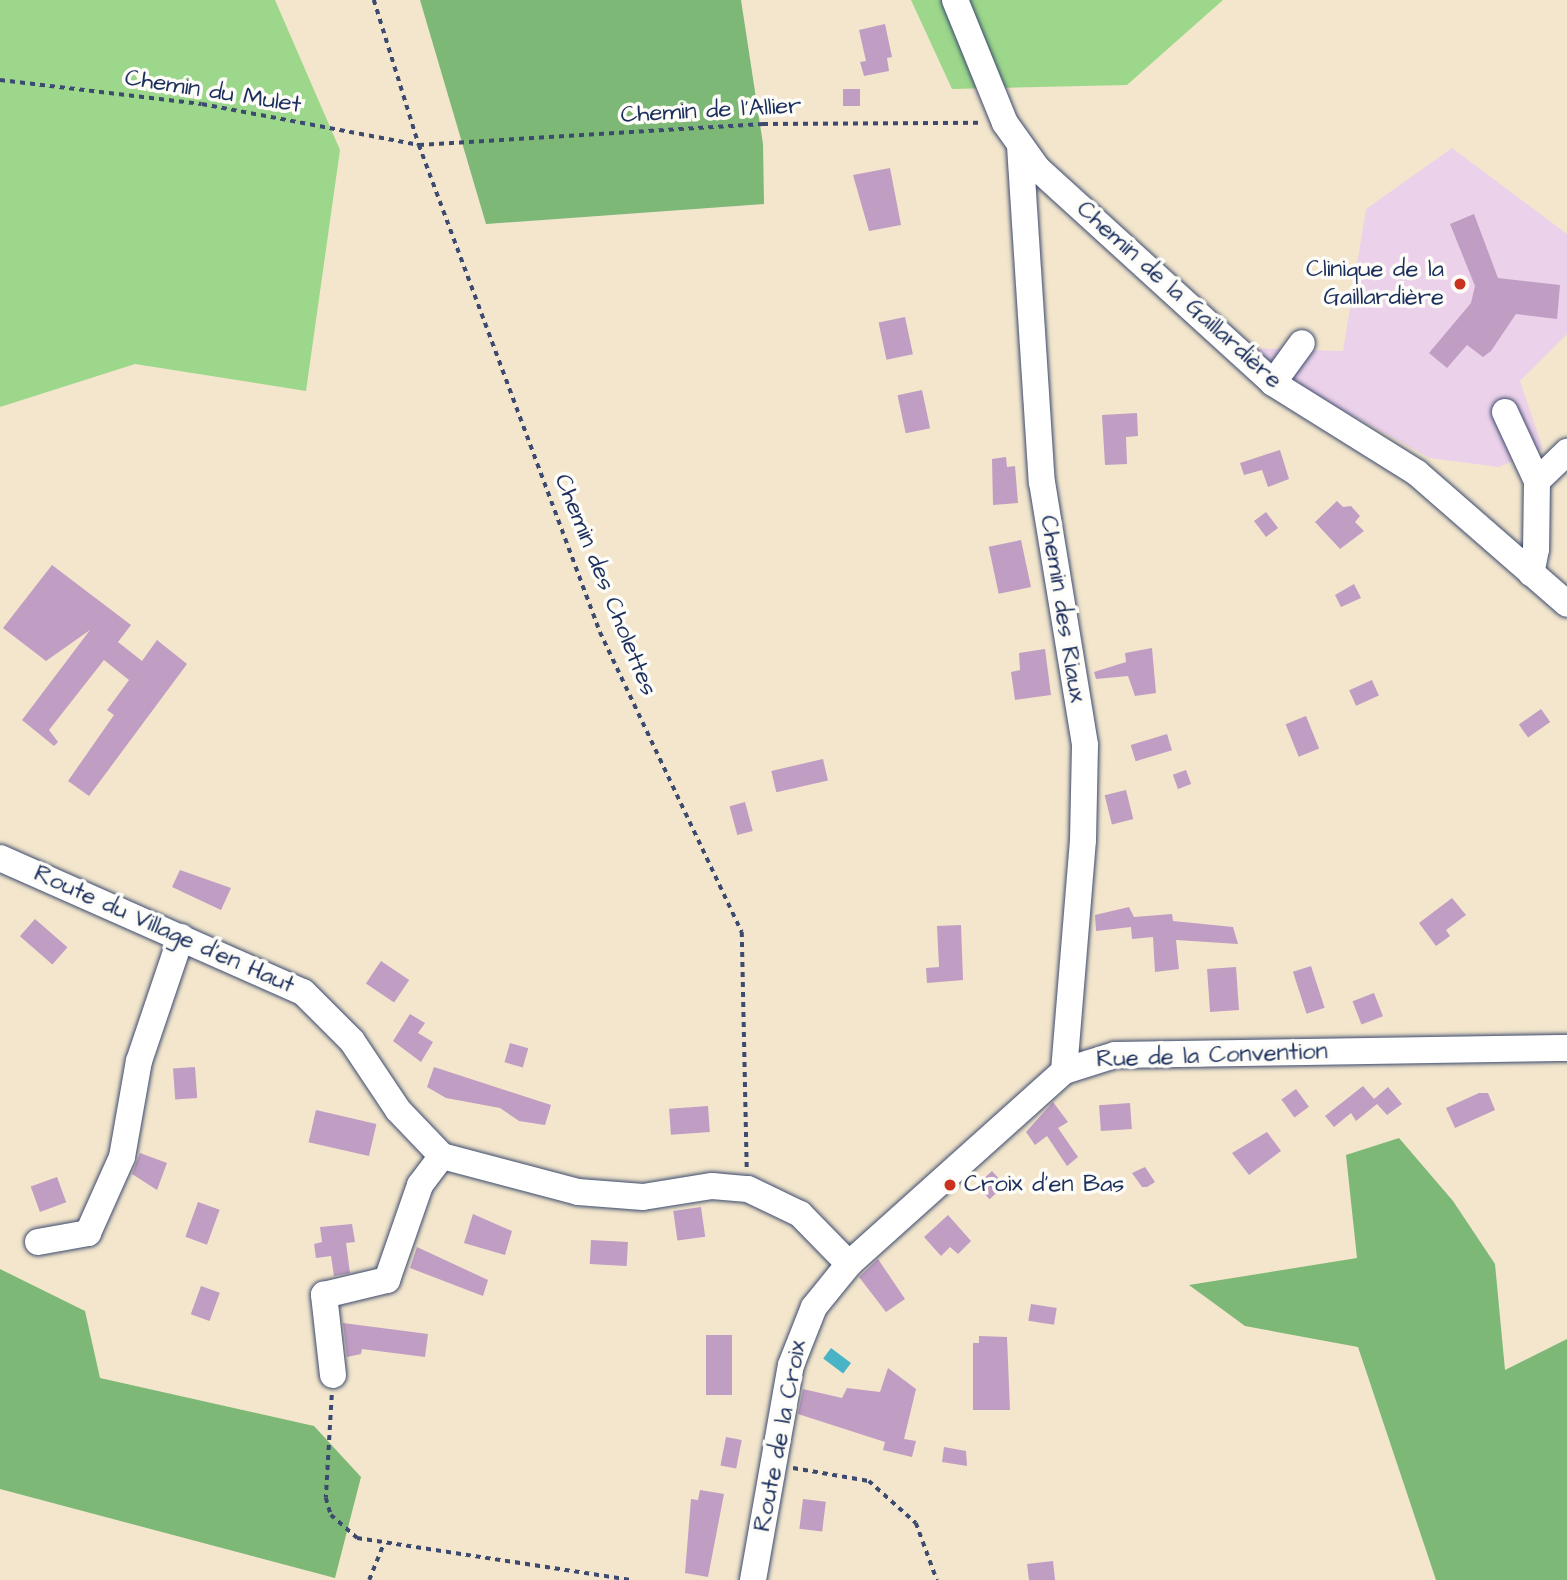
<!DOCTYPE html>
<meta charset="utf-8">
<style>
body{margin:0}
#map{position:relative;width:1567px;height:1580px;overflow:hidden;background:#f3e6cc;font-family:"Architects Daughter",sans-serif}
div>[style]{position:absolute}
.built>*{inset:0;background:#ecd1ea}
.green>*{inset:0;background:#9cd78b}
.forest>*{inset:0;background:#7db877}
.water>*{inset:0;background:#49b4c6;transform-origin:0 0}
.building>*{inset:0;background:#c09dc3;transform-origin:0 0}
.path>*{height:3.5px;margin-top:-1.75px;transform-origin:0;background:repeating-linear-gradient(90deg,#3b4a6e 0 5px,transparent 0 10px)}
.roads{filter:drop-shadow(0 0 2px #3b4a6e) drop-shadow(0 0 2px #3b4a6e)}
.minor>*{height:26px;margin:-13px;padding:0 13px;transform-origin:13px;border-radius:13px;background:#fff}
.dots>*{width:19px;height:19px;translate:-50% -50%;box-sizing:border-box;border:4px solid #fdfcf7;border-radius:50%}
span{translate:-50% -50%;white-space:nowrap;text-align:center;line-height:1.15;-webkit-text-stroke:7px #fdfcf7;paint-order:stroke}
.street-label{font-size:24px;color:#1b2f5e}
.poi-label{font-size:24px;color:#1b2f5e}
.right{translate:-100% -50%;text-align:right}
.left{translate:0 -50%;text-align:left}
</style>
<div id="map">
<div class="built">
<div style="clip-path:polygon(1452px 148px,1567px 234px,1567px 334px,1520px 381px,1543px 449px,1499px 467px,1430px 458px,1289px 381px,1244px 348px,1343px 351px,1366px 209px)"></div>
</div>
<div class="green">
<div style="clip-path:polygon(0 0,275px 0,340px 150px,306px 391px,135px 364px,0 407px)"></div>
<div style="clip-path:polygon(911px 0,1223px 0,1127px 85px,952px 89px)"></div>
</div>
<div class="forest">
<div style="clip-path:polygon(420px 0,741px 0,763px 144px,764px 204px,486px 224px)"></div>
<div style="clip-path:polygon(1399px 1138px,1453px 1201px,1495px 1264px,1505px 1370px,1567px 1339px,1567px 1580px,1436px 1580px,1358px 1347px,1245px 1326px,1189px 1285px,1357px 1258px,1346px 1155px)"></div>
<div style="clip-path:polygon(0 1269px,85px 1311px,100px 1378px,314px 1426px,361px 1477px,335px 1578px,0 1489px)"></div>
</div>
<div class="water">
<div style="left:831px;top:1348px;width:25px;height:13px;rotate:37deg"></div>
</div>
<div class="building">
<div style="clip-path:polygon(885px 24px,892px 57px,887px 58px,889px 71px,864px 76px,860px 62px,866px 61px,859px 30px)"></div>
<div style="left:843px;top:89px;width:17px;height:17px"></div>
<div style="clip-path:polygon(890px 168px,901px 225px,869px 231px,853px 175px)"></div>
<div style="clip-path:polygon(1474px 214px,1498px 278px,1560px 285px,1557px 319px,1516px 314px,1491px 351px,1483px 357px,1467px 345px,1447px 368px,1429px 353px,1471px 303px,1475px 286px,1450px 224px)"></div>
<div style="left:905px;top:317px;width:38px;height:27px;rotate:78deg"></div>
<div style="left:922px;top:390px;width:39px;height:25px;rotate:78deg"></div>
<div style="clip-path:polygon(1137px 413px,1138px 436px,1126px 437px,1127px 464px,1105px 465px,1102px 415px)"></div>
<div style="clip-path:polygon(1280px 450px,1289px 479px,1268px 487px,1262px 470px,1244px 475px,1240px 463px)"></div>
<div style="clip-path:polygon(1006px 457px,1007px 467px,1015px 466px,1018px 503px,993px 505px,992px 459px)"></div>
<div style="clip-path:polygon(1337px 501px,1343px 507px,1351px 506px,1360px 516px,1355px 522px,1364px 531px,1340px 549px,1315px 522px)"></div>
<div style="left:1266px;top:512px;width:20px;height:15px;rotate:53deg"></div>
<div style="left:1021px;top:540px;width:48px;height:33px;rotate:78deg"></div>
<div style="clip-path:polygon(52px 565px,131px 625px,118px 642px,142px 661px,157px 640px,187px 664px,89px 796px,68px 781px,114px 715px,107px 710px,129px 680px,104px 660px,49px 730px,58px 742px,54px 746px,22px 720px,90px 630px,46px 661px,3px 628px)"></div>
<div style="clip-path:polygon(1354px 584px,1361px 598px,1341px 607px,1335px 595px)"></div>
<div style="clip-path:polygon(1152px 648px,1156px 693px,1135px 696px,1128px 676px,1096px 679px,1094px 672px,1126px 662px,1125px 653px)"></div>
<div style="clip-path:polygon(1045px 649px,1051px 695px,1015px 700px,1011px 672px,1020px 670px,1019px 653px)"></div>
<div style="left:1372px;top:680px;width:17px;height:25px;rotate:66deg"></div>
<div style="left:1541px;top:709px;width:16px;height:27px;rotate:55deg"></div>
<div style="left:1306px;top:716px;width:35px;height:22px;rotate:68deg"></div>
<div style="left:1167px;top:734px;width:17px;height:38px;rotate:73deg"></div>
<div style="left:823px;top:759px;width:22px;height:53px;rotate:77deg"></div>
<div style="left:1186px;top:770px;width:15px;height:14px;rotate:70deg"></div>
<div style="left:1126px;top:790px;width:30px;height:22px;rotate:76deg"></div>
<div style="left:745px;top:802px;width:30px;height:16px;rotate:75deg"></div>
<div style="clip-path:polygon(180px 870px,231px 888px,221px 910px,172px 887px)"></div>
<div style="clip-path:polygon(1452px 898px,1466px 915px,1446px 930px,1450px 936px,1436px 946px,1419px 923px)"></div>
<div style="clip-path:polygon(1129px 907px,1134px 917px,1172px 914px,1173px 921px,1233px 927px,1238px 944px,1176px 940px,1179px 969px,1155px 972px,1153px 937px,1132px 939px,1131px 927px,1096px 931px,1095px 915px)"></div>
<div style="left:35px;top:919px;width:43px;height:23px;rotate:41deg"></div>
<div style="clip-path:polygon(961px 925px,963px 980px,927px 983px,926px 968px,939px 967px,937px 926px)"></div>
<div style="left:381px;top:961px;width:34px;height:27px;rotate:34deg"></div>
<div style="left:1311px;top:966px;width:44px;height:19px;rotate:72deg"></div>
<div style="left:1236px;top:967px;width:43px;height:29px;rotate:86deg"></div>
<div style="left:1374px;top:993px;width:25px;height:23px;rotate:69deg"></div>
<div style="clip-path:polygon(410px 1014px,425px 1023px,418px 1033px,433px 1042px,421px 1062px,393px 1041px)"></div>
<div style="left:510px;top:1043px;width:19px;height:20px;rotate:16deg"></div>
<div style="left:195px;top:1067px;width:31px;height:22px;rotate:86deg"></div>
<div style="clip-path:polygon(434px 1067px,551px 1105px,545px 1125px,519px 1121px,500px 1108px,446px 1098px,427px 1087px)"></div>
<div style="clip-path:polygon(1363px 1086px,1374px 1099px,1388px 1087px,1402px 1104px,1387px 1115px,1377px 1104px,1356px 1121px,1351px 1113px,1334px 1127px,1325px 1116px)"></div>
<div style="left:1296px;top:1089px;width:22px;height:18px;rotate:54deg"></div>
<div style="clip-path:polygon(1479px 1093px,1488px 1093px,1495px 1110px,1455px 1128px,1446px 1108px)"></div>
<div style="clip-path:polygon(1053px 1102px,1068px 1122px,1058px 1128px,1078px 1157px,1067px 1166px,1047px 1136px,1035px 1145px,1026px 1132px)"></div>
<div style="left:1130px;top:1103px;width:26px;height:31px;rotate:86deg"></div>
<div style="left:708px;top:1106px;width:26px;height:39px;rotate:86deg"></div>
<div style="left:316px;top:1110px;width:62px;height:33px;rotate:13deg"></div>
<div style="clip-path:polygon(1267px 1132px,1281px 1151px,1249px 1175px,1232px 1153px)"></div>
<div style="clip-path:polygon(140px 1153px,167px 1163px,157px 1190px,132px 1174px)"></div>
<div style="clip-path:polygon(1145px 1167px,1155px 1182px,1147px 1187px,1142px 1187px,1132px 1173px)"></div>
<div style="left:992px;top:1171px;width:19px;height:21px;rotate:47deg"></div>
<div style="left:57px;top:1177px;width:27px;height:28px;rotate:70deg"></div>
<div style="left:198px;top:1202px;width:23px;height:37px;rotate:20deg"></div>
<div style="left:701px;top:1207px;width:30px;height:28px;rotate:82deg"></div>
<div style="clip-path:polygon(473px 1214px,512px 1231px,505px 1255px,464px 1243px)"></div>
<div style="clip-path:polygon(948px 1215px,971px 1241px,958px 1254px,950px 1247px,941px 1256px,924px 1237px)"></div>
<div style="clip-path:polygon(352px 1224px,355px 1242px,346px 1243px,350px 1273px,334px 1276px,331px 1256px,316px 1258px,314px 1244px,322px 1242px,320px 1227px)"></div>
<div style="left:591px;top:1240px;width:37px;height:24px;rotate:3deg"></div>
<div style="clip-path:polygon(417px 1247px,488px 1280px,483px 1296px,410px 1268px)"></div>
<div style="clip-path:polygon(878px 1259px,905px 1299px,886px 1312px,859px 1277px)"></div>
<div style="left:201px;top:1286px;width:20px;height:30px;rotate:20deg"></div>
<div style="left:1031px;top:1304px;width:26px;height:17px;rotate:9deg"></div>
<div style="clip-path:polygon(343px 1323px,428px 1334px,425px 1357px,362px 1349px,361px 1354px,347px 1357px)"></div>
<div style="left:706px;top:1335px;width:26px;height:60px"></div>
<div style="clip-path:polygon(979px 1336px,1007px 1337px,1010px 1410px,973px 1410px,973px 1343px,979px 1343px)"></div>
<div style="clip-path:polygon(888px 1368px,916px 1389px,904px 1439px,916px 1441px,912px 1457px,883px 1450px,885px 1442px,798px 1414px,803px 1389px,842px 1398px,847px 1388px,880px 1392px)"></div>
<div style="left:726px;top:1437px;width:16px;height:29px;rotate:11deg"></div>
<div style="clip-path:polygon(944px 1447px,966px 1451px,967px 1466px,942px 1462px)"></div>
<div style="clip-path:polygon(700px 1490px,724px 1494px,708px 1577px,685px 1573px,691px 1499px,698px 1500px)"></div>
<div style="left:803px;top:1499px;width:23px;height:30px;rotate:7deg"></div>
<div style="clip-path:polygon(1053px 1561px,1055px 1580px,1029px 1580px,1027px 1564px)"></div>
</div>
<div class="path">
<div style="left:374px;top:0;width:152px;rotate:72.8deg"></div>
<div style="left:419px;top:145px;width:520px;rotate:69.61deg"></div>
<div style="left:600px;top:632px;width:332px;rotate:64.7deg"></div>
<div style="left:742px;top:932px;width:238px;rotate:88.8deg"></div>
<div style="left:0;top:80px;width:203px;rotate:6.8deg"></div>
<div style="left:202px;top:104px;width:221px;rotate:10.7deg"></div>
<div style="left:419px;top:145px;width:345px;rotate:-3.5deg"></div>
<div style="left:763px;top:124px;width:219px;rotate:-0.3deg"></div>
<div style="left:332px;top:1395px;width:103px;rotate:93.3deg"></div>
<div style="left:326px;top:1498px;width:18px;rotate:74deg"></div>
<div style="left:331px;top:1515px;width:35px;rotate:41deg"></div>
<div style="left:357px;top:1538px;width:277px;rotate:8.7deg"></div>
<div style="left:793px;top:1468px;width:77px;rotate:9.7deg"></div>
<div style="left:869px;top:1481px;width:63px;rotate:41.8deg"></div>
<div style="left:916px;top:1523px;width:61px;rotate:69.8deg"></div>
<div style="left:369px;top:1580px;width:37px;rotate:-68deg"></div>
</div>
<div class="roads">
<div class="minor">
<div style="left:955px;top:0;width:133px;rotate:67.9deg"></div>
<div style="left:1005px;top:123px;width:55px;rotate:54.6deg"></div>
<div style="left:1037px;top:168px;width:319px;rotate:42.3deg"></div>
<div style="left:1273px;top:383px;width:170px;rotate:32deg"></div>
<div style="left:1417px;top:473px;width:199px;rotate:41.1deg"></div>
<div style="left:1020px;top:146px;width:337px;rotate:86.3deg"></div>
<div style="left:1042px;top:482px;width:266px;rotate:80.7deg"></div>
<div style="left:1085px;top:745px;width:95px;rotate:91.2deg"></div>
<div style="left:1083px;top:840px;width:232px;rotate:94.7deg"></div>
<div style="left:1273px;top:383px;width:49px;rotate:-54.1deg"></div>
<div style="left:1505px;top:412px;width:76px;rotate:65.1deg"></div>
<div style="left:1537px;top:481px;width:68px;rotate:90.8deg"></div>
<div style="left:1536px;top:549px;width:25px;rotate:101deg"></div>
<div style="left:1537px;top:481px;width:42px;rotate:-44deg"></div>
<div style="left:0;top:858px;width:331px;rotate:23.9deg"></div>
<div style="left:303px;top:992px;width:69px;rotate:45deg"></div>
<div style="left:352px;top:1041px;width:83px;rotate:56.3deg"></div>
<div style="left:398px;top:1110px;width:64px;rotate:46.3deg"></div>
<div style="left:442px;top:1156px;width:141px;rotate:14.8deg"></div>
<div style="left:578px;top:1192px;width:65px;rotate:4.4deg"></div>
<div style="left:643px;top:1197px;width:70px;rotate:-9.1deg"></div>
<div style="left:712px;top:1186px;width:36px;rotate:5deg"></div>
<div style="left:748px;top:1189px;width:58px;rotate:25.7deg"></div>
<div style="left:800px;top:1214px;width:70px;rotate:45.6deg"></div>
<div style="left:38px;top:1242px;width:51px;rotate:-10.2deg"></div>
<div style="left:88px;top:1233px;width:83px;rotate:-65.9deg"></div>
<div style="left:122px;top:1157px;width:97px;rotate:-80deg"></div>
<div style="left:139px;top:1061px;width:131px;rotate:-71.3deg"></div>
<div style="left:333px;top:1375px;width:81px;rotate:-96.4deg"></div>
<div style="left:324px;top:1295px;width:65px;rotate:-13.4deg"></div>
<div style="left:387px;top:1280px;width:101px;rotate:-70.8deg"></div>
<div style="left:420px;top:1185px;width:36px;rotate:-53deg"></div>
<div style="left:753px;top:1580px;width:218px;rotate:-80deg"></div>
<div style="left:791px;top:1365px;width:62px;rotate:-68.4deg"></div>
<div style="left:814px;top:1307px;width:55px;rotate:-50.9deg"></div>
<div style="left:849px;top:1264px;width:289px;rotate:-41.9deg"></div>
<div style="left:1064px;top:1071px;width:53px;rotate:-17.4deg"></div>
<div style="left:1115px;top:1055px;width:452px;rotate:-0.9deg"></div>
</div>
</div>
<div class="dots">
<div style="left:1460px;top:284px;background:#c8321e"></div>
<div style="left:950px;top:1185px;background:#c8321e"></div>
</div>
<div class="street-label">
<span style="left:213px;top:92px;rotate:9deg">Chemin du Mulet</span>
<span style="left:711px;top:111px;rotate:-3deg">Chemin de l'Allier</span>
<span style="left:1179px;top:295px;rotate:42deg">Chemin de la Gaillardière</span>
<span style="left:605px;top:585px;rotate:68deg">Chemin des Cholettes</span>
<span style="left:1062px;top:609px;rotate:81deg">Chemin des Riaux</span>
<span style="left:164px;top:930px;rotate:24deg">Route du Village d'en Haut</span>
<span style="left:1212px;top:1056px;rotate:-2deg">Rue de la Convention</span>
<span style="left:781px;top:1436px;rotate:-79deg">Route de la Croix</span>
</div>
<div class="poi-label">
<span class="right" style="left:1444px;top:284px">Clinique de la<br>Gaillardière</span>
<span class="left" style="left:964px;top:1185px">Croix d'en Bas</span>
</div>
</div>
